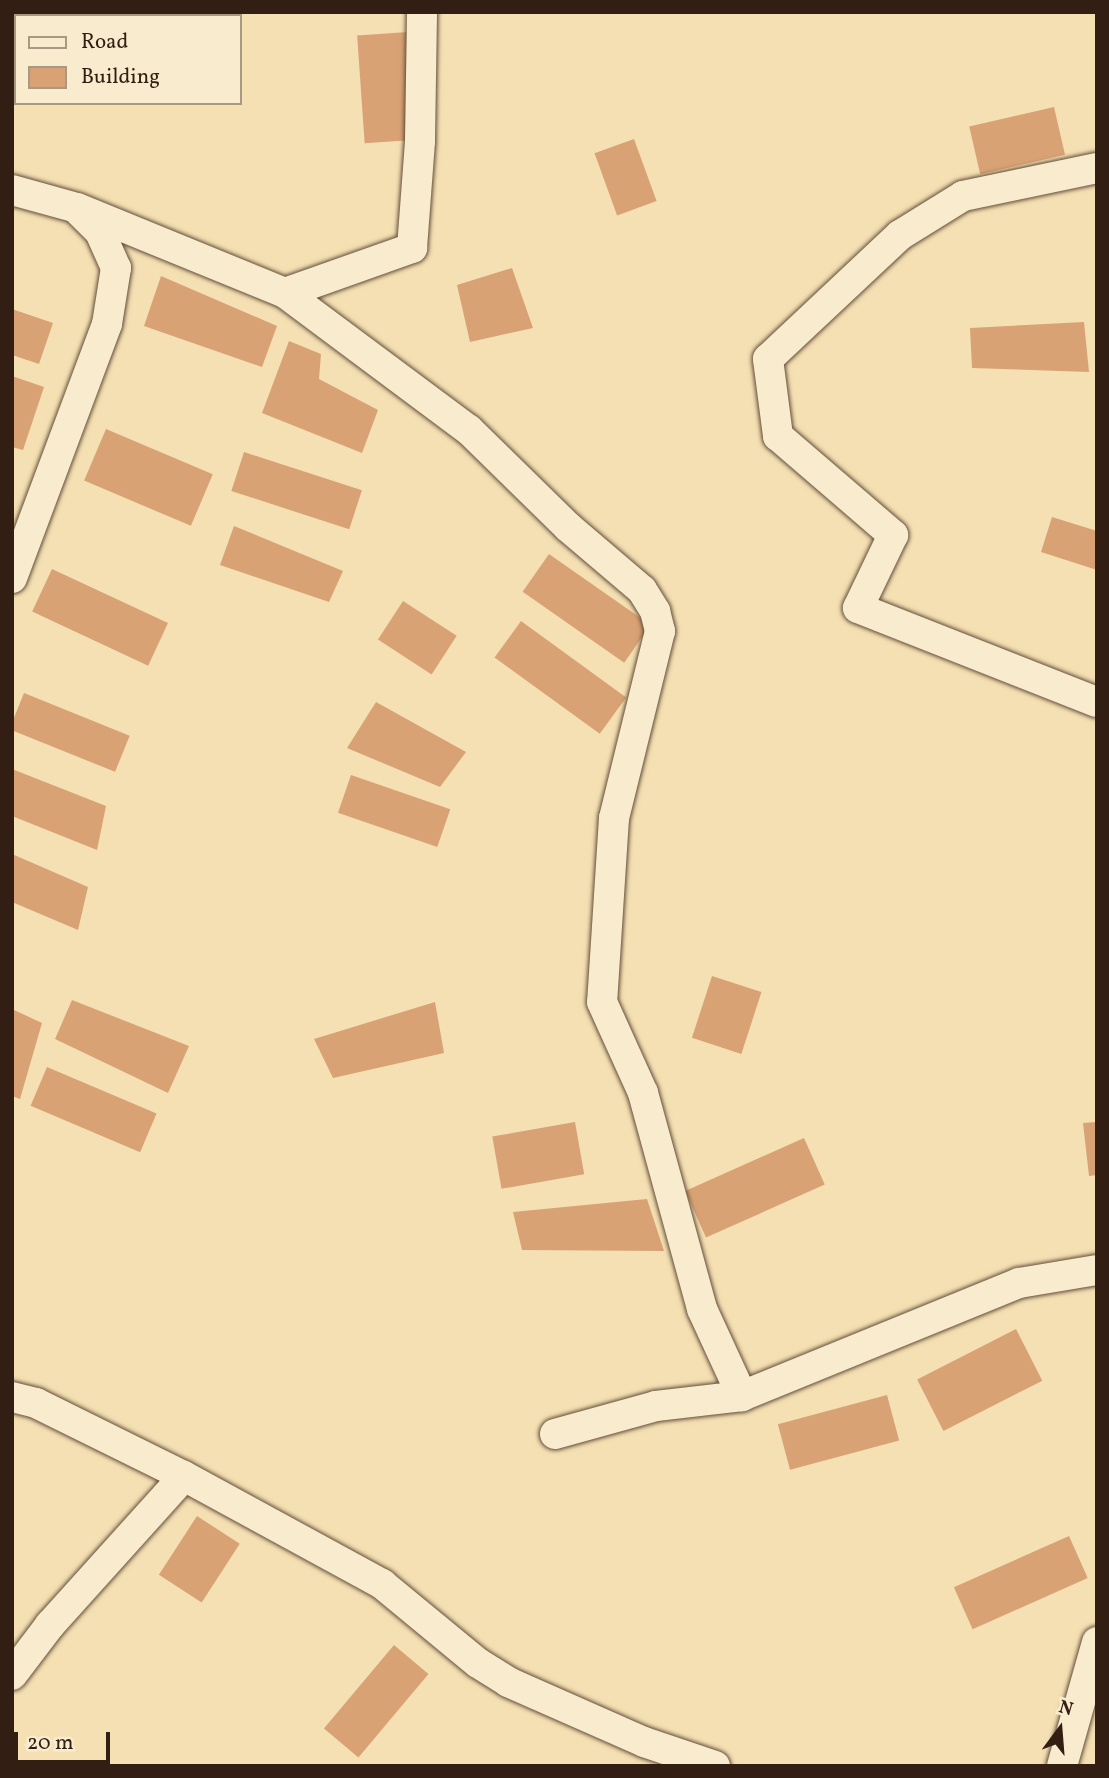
<!DOCTYPE html>
<style>
body{margin:0}
#map{position:relative;width:1109px;height:1778px;overflow:hidden;background:#f5e0b3;font-family:Vollkorn,serif}
div>[style]{position:absolute}
.building>*{inset:0;background:#d9a274;transform-origin:0 0}
.roads{filter:drop-shadow(0 0 2px #634e3a) drop-shadow(0 0 2px #634e3a)}
.minor>*{height:30px;margin:-15px;padding:0 15px;transform-origin:15px;border-radius:15px;background:#f8ebce}
span{translate:-50% -50%;white-space:nowrap;text-align:center;line-height:1.15;-webkit-text-stroke:7px #f8ebce;paint-order:stroke}
.frame{position:absolute;inset:0;border:14px solid #321e12;pointer-events:none}
.legend{position:absolute;left:14px;top:14px;width:228px;height:91px;box-sizing:border-box;background:#f8ebce;border:2px solid #a99983;margin:0;padding:9px 12px;list-style:none;font-size:21px;color:#321e12}
.legend li{display:flex;align-items:center;gap:14px;height:35px}
.legend b{width:35px;border:2px solid #a99983}
.north{position:absolute;left:1025px;top:1694px;width:70px;height:70px;-webkit-text-stroke:5px #f8ebce;paint-order:stroke;rotate:16deg;font-size:19px;font-weight:700;line-height:28px;text-align:center;color:#321e12}
.north::after{content:'';display:block;margin:auto;width:24px;height:32px;background:#321e12;clip-path:polygon(50% 0,100% 100%,50% 72%,0 100%)}
.scale{position:absolute;left:14px;top:1732px;width:96px;height:32px;box-sizing:border-box;border:4px solid #321e12;border-top:0;padding-left:9px;font-size:21px;line-height:24px;white-space:nowrap;color:#321e12;-webkit-text-stroke:5px #f8ebce;paint-order:stroke}
</style>
<div id="map">
<div class="building">
<div style="left:408px;top:32px;width:108px;height:51px;rotate:86deg"></div>
<div style="left:1054px;top:107px;width:49px;height:87px;rotate:77deg"></div>
<div style="left:634px;top:139px;width:66px;height:42px;rotate:70deg"></div>
<div style="clip-path:polygon(512px 268px,533px 328px,470px 342px,457px 285px)"></div>
<div style="clip-path:polygon(161px 276px,277px 326px,262px 367px,144px 326px)"></div>
<div style="clip-path:polygon(12px 309px,53px 323px,39px 364px,12px 355px)"></div>
<div style="clip-path:polygon(1084px 322px,1089px 372px,972px 368px,970px 328px)"></div>
<div style="clip-path:polygon(289px 341px,321px 354px,319px 379px,378px 410px,362px 453px,262px 413px)"></div>
<div style="clip-path:polygon(12px 376px,44px 387px,23px 450px,12px 447px)"></div>
<div style="left:106px;top:429px;width:116px;height:56px;rotate:23deg"></div>
<div style="left:244px;top:452px;width:124px;height:41px;rotate:18deg"></div>
<div style="clip-path:polygon(1052px 517px,1097px 531px,1097px 570px,1041px 552px)"></div>
<div style="clip-path:polygon(234px 526px,343px 571px,329px 602px,220px 565px)"></div>
<div style="left:549px;top:554px;width:124px;height:46px;rotate:35deg"></div>
<div style="left:52px;top:569px;width:128px;height:47px;rotate:25deg"></div>
<div style="left:403px;top:601px;width:64px;height:46px;rotate:33deg"></div>
<div style="left:521px;top:621px;width:130px;height:45px;rotate:36deg"></div>
<div style="left:24px;top:693px;width:114px;height:39px;rotate:22deg"></div>
<div style="clip-path:polygon(376px 702px,466px 752px,440px 787px,347px 748px)"></div>
<div style="clip-path:polygon(12px 769px,106px 806px,97px 850px,12px 816px)"></div>
<div style="left:351px;top:775px;width:105px;height:40px;rotate:19deg"></div>
<div style="clip-path:polygon(12px 854px,88px 887px,78px 930px,12px 902px)"></div>
<div style="left:712px;top:976px;width:52px;height:65px;rotate:18deg"></div>
<div style="clip-path:polygon(72px 1000px,189px 1046px,168px 1093px,55px 1039px)"></div>
<div style="clip-path:polygon(435px 1002px,444px 1053px,333px 1078px,314px 1039px)"></div>
<div style="clip-path:polygon(12px 1009px,42px 1023px,20px 1099px,12px 1096px)"></div>
<div style="left:47px;top:1067px;width:119px;height:42px;rotate:23deg"></div>
<div style="left:575px;top:1122px;width:53px;height:84px;rotate:80deg"></div>
<div style="clip-path:polygon(1097px 1122px,1097px 1175px,1089px 1176px,1083px 1123px)"></div>
<div style="left:804px;top:1138px;width:51px;height:130px;rotate:66deg"></div>
<div style="clip-path:polygon(647px 1199px,664px 1251px,522px 1250px,513px 1212px)"></div>
<div style="left:1016px;top:1329px;width:58px;height:111px;rotate:63deg"></div>
<div style="left:887px;top:1395px;width:47px;height:113px;rotate:75deg"></div>
<div style="left:197px;top:1516px;width:51px;height:70px;rotate:33deg"></div>
<div style="left:1069px;top:1536px;width:46px;height:126px;rotate:66deg"></div>
<div style="left:394px;top:1645px;width:45px;height:109px;rotate:40deg"></div>
</div>
<div class="roads">
<div class="minor">
<div style="left:1097px;top:168px;width:137px;rotate:168.2deg"></div>
<div style="left:963px;top:196px;width:74px;rotate:148.2deg"></div>
<div style="left:900px;top:235px;width:181px;rotate:136.8deg"></div>
<div style="left:768px;top:359px;width:78px;rotate:82.6deg"></div>
<div style="left:778px;top:436px;width:152px;rotate:40.7deg"></div>
<div style="left:893px;top:535px;width:81px;rotate:115.6deg"></div>
<div style="left:858px;top:608px;width:257px;rotate:21.5deg"></div>
<div style="left:12px;top:190px;width:67px;rotate:15.5deg"></div>
<div style="left:77px;top:208px;width:225px;rotate:22.2deg"></div>
<div style="left:285px;top:293px;width:229px;rotate:36.7deg"></div>
<div style="left:469px;top:430px;width:139px;rotate:44.4deg"></div>
<div style="left:568px;top:527px;width:97px;rotate:40.4deg"></div>
<div style="left:642px;top:590px;width:25px;rotate:58deg"></div>
<div style="left:655px;top:611px;width:21px;rotate:76deg"></div>
<div style="left:660px;top:631px;width:193px;rotate:103.8deg"></div>
<div style="left:614px;top:818px;width:184px;rotate:93.7deg"></div>
<div style="left:602px;top:1002px;width:100px;rotate:65.7deg"></div>
<div style="left:643px;top:1093px;width:224px;rotate:74.7deg"></div>
<div style="left:702px;top:1309px;width:96px;rotate:65.3deg"></div>
<div style="left:285px;top:293px;width:135px;rotate:-19.5deg"></div>
<div style="left:412px;top:248px;width:107px;rotate:-85.7deg"></div>
<div style="left:420px;top:141px;width:129px;rotate:-89.1deg"></div>
<div style="left:12px;top:578px;width:271px;rotate:-69.5deg"></div>
<div style="left:107px;top:324px;width:57px;rotate:-80.9deg"></div>
<div style="left:116px;top:268px;width:39px;rotate:-114deg"></div>
<div style="left:100px;top:232px;width:30px;rotate:-135deg"></div>
<div style="left:12px;top:1397px;width:25px;rotate:14deg"></div>
<div style="left:36px;top:1403px;width:165px;rotate:26.3deg"></div>
<div style="left:184px;top:1476px;width:226px;rotate:28.6deg"></div>
<div style="left:382px;top:1584px;width:124px;rotate:39.5deg"></div>
<div style="left:478px;top:1663px;width:36px;rotate:32deg"></div>
<div style="left:508px;top:1682px;width:149px;rotate:23.8deg"></div>
<div style="left:644px;top:1742px;width:75px;rotate:18.7deg"></div>
<div style="left:555px;top:1434px;width:105px;rotate:-15.5deg"></div>
<div style="left:656px;top:1406px;width:87px;rotate:-6.6deg"></div>
<div style="left:742px;top:1396px;width:299px;rotate:-22.2deg"></div>
<div style="left:1019px;top:1283px;width:79px;rotate:-9.5deg"></div>
<div style="left:12px;top:1675px;width:63px;rotate:-52.8deg"></div>
<div style="left:50px;top:1625px;width:200px;rotate:-48deg"></div>
<div style="left:1062px;top:1766px;width:129px;rotate:-74.2deg"></div>
</div>
</div>
<div class="frame"></div>
<ul class="legend">
<li><b style="height:9px;background:#f8ebce"></b>Road</li>
<li><b style="height:19px;background:#d9a274"></b>Building</li>
</ul>
<div class="north">N</div>
<div class="scale">20 m</div>
</div>
